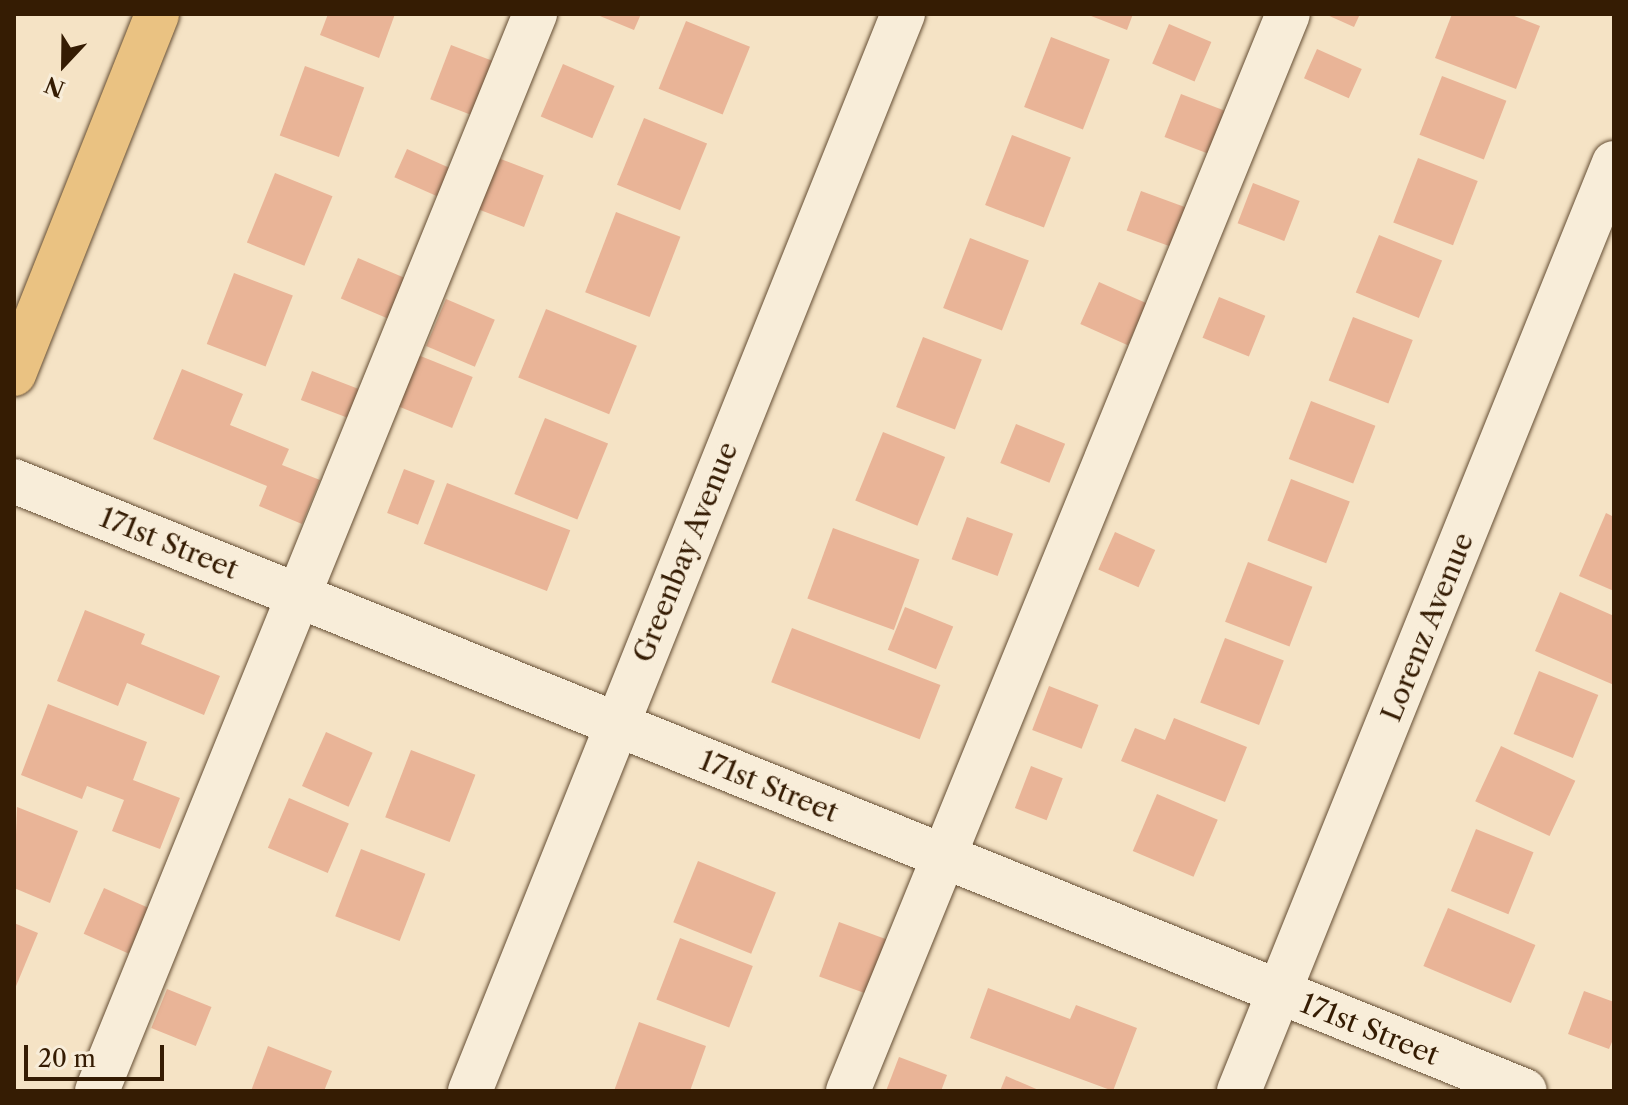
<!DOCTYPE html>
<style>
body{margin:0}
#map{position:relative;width:1628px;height:1105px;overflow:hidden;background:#f5e3c5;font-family:"Libre Caslon Text",serif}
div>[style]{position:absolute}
.building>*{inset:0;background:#e9b497;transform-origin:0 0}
.roads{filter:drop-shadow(0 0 2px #654e34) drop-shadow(0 0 2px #654e34)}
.minor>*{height:44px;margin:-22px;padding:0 22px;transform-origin:22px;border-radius:22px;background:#f8edd9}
.major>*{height:44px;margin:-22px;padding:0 22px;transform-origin:22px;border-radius:22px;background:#eac282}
span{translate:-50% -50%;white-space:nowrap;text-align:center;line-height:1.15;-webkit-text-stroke:8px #f8edd9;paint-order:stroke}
.street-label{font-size:28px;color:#351c03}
.frame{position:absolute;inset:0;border:16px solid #351c03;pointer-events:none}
.north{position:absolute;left:24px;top:24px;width:80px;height:80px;-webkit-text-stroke:6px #f8edd9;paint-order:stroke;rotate:202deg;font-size:22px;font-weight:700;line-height:32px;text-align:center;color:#351c03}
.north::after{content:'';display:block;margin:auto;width:28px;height:36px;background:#351c03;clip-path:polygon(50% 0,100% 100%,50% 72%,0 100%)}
.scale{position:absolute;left:24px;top:1045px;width:140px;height:36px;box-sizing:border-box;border:4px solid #351c03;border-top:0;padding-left:10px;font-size:24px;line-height:28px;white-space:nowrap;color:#351c03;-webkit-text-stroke:6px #f8edd9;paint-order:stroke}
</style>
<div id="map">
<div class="building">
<div style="clip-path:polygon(328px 14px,395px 14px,379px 58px,320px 35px)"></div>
<div style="clip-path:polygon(595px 14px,641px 14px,634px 30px)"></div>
<div style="clip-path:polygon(1086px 14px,1133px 14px,1127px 30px)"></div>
<div style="clip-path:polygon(1325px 14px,1360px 14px,1354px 27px)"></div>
<div style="clip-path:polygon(1452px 14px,1509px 14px,1540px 26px,1516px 89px,1435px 58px)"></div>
<div style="left:686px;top:21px;width:69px;height:73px;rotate:22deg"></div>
<div style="left:1169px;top:24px;width:46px;height:43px;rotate:23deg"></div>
<div style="left:1051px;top:37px;width:63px;height:75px;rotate:21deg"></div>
<div style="left:451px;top:45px;width:47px;height:58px;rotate:21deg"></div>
<div style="left:1317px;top:49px;width:49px;height:32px;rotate:24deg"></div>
<div style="left:563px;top:64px;width:56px;height:57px;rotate:23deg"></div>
<div style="left:305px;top:66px;width:63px;height:74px;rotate:20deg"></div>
<div style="left:1442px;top:76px;width:69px;height:63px;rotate:21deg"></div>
<div style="left:1181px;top:94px;width:47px;height:46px;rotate:21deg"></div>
<div style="left:644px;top:118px;width:68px;height:72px;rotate:22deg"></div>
<div style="left:1012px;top:135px;width:63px;height:75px;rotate:21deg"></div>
<div style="left:407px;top:149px;width:48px;height:31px;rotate:24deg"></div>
<div style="left:498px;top:158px;width:49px;height:55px;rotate:21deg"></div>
<div style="left:1418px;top:158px;width:64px;height:69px;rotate:21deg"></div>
<div style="left:275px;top:173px;width:62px;height:75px;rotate:22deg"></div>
<div style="left:1253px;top:183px;width:50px;height:43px;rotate:21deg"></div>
<div style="left:1141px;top:191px;width:48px;height:42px;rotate:20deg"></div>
<div style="left:616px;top:212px;width:69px;height:86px;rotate:21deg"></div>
<div style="left:1379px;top:235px;width:68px;height:62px;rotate:22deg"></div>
<div style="left:970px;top:238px;width:63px;height:75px;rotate:21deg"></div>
<div style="left:358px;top:258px;width:51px;height:44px;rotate:23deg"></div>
<div style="left:234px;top:273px;width:63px;height:76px;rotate:21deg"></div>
<div style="left:1099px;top:282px;width:52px;height:46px;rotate:24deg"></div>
<div style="left:1219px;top:297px;width:50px;height:44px;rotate:22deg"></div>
<div style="left:446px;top:299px;width:53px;height:51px;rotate:23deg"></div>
<div style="left:546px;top:309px;width:98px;height:74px;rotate:22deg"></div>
<div style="left:1353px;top:317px;width:64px;height:68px;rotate:21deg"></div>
<div style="left:923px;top:337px;width:63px;height:75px;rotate:21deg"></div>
<div style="left:418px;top:355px;width:59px;height:55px;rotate:22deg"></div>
<div style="clip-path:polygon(182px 369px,243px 394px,230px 425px,289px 449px,282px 465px,320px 480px,302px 524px,259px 506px,267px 486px,153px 439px)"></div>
<div style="left:312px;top:371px;width:50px;height:31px;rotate:21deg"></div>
<div style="left:1311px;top:401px;width:69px;height:62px;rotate:21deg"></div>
<div style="left:545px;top:418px;width:68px;height:82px;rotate:22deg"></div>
<div style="left:1016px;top:424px;width:53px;height:42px;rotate:22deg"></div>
<div style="left:883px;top:432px;width:67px;height:74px;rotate:22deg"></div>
<div style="left:404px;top:469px;width:33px;height:47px;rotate:21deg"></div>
<div style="left:1291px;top:479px;width:63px;height:66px;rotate:21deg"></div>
<div style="left:447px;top:483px;width:132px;height:65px;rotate:21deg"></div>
<div style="clip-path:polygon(1606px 513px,1614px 517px,1614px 591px,1579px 576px)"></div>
<div style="left:967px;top:517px;width:49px;height:45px;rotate:20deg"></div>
<div style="left:833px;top:528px;width:92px;height:75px;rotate:20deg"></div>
<div style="left:1115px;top:532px;width:44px;height:41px;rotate:24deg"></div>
<div style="left:1248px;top:562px;width:69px;height:64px;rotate:21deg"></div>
<div style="clip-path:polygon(1560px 592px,1614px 616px,1614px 685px,1535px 651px)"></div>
<div style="left:905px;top:607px;width:52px;height:46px;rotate:22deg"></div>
<div style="clip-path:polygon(85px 610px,145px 634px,141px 644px,220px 676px,204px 715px,127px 683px,118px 706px,57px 681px)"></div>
<div style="left:792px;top:628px;width:159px;height:58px;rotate:21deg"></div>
<div style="left:1225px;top:638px;width:63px;height:69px;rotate:21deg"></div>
<div style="left:1539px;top:671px;width:64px;height:68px;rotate:22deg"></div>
<div style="left:1049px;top:686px;width:53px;height:47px;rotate:21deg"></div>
<div style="clip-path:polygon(48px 704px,147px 742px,133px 780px,180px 798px,160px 849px,112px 831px,124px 800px,87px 786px,82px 799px,21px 775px)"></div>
<div style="clip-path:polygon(1174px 718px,1247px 747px,1225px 802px,1121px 761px,1135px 728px,1165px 740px)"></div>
<div style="left:326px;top:732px;width:51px;height:59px;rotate:24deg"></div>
<div style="left:1501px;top:746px;width:82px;height:61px;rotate:25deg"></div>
<div style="left:411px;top:750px;width:69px;height:72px;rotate:21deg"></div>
<div style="left:1031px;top:766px;width:34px;height:45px;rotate:21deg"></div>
<div style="left:1157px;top:794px;width:66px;height:62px;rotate:23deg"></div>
<div style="left:289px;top:798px;width:65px;height:54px;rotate:23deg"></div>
<div style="clip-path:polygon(17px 807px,78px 831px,50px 903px,14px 888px)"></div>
<div style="left:1476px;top:829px;width:62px;height:67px;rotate:22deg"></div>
<div style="left:361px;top:849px;width:69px;height:72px;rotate:21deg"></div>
<div style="left:698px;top:861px;width:84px;height:66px;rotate:22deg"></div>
<div style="left:104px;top:888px;width:49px;height:50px;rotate:24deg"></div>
<div style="left:1448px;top:908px;width:95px;height:63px;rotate:23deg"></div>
<div style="left:839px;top:922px;width:54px;height:58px;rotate:20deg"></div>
<div style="clip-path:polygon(14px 923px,38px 933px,14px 991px)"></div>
<div style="left:680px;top:938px;width:78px;height:66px;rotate:21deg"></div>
<div style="clip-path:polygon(988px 988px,1070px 1019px,1076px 1005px,1137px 1028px,1113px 1091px,970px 1038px)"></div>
<div style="left:167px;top:989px;width:48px;height:42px;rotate:22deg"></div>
<div style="clip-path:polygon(1584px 991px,1614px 1002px,1614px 1037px,1609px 1049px,1568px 1034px)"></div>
<div style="clip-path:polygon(639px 1022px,706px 1046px,690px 1091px,614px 1091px)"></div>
<div style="clip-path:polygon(268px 1046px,332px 1071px,324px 1091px,251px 1091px)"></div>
<div style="clip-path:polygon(899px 1057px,947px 1075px,941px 1091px,886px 1091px)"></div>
<div style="clip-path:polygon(1006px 1076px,1041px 1091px,1000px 1091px)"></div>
</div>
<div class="roads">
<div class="minor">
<div style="left:14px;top:481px;width:1629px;rotate:21.98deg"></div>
<div style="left:97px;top:1091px;width:1163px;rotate:-67.87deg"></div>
<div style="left:470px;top:1091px;width:1161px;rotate:-68.1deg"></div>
<div style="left:848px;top:1091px;width:1163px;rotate:-67.78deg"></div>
<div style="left:1239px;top:1091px;width:1001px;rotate:-68deg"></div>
</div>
<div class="major">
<div style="left:14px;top:374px;width:387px;rotate:-68.3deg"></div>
</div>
</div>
<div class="street-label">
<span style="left:169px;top:543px;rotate:22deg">171st Street</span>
<span style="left:685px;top:552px;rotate:-68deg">Greenbay Avenue</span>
<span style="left:1427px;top:627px;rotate:-68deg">Lorenz Avenue</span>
<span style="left:769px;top:786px;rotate:22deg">171st Street</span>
<span style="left:1370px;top:1029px;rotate:22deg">171st Street</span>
</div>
<div class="frame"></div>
<div class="north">N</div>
<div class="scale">20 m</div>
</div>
